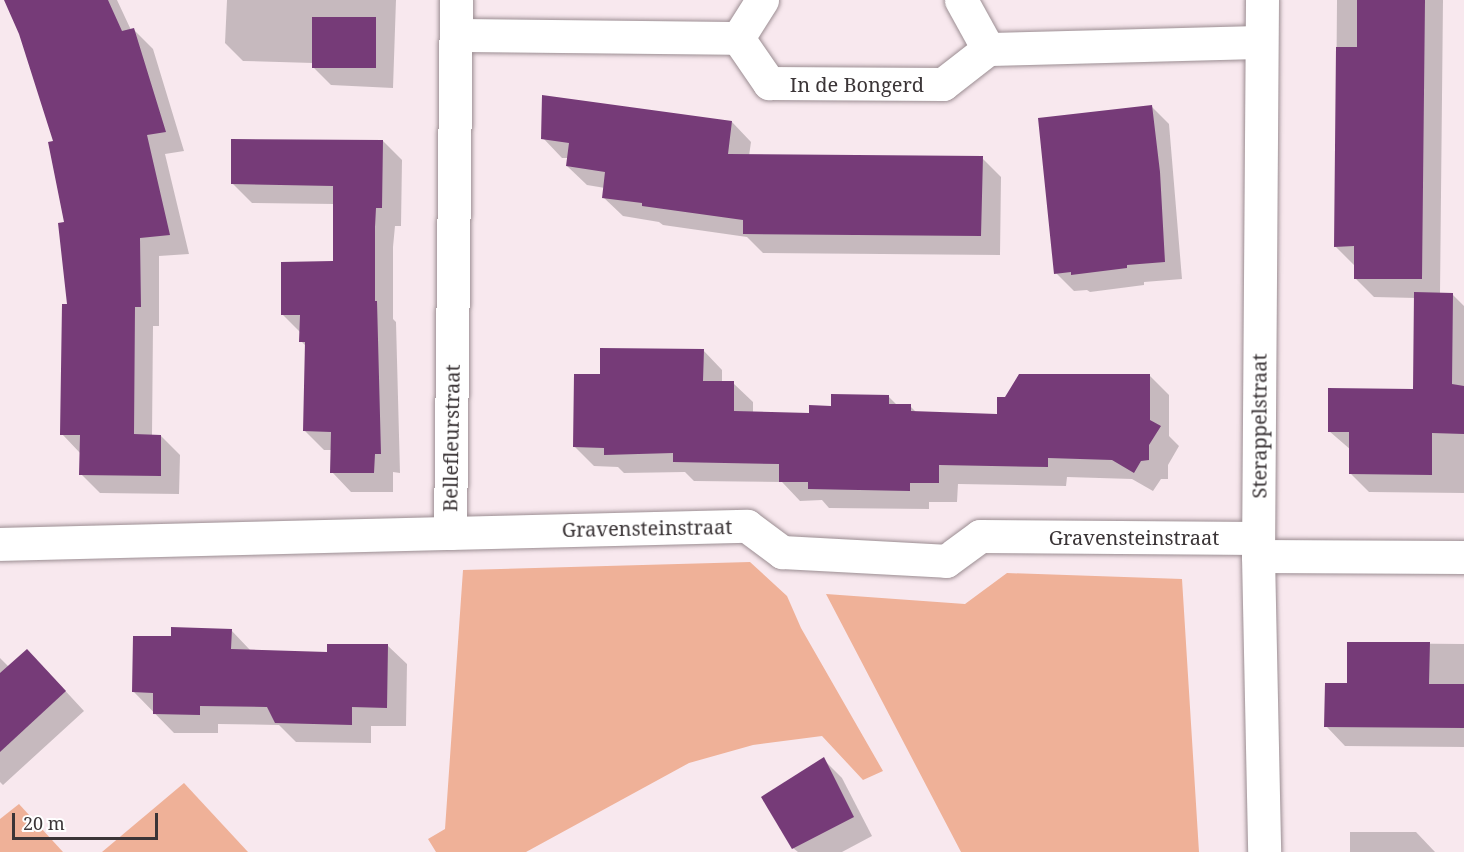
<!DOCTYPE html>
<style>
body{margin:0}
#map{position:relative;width:1464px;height:852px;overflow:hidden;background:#f8e8ee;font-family:"Noto Serif",serif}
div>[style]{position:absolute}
.green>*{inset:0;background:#efb198}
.shadow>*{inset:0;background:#0003}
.building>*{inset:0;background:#763b78;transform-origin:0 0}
.roads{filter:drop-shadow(0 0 2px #9b8d92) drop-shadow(0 0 2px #9b8d92)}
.minor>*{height:33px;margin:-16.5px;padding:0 16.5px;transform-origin:16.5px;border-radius:16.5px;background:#fff}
span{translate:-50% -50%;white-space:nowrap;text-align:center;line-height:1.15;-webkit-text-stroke:6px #fff;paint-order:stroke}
.street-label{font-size:20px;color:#3b3537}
.scale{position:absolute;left:12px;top:813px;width:146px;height:27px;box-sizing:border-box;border:3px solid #3b3537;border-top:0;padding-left:8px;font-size:18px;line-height:21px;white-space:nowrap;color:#3b3537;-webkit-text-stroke:4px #fff;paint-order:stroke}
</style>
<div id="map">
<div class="green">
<div style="clip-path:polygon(750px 562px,787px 596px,801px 628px,883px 771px,863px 780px,822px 736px,753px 745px,689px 763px,526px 852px,436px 852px,428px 839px,445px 829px,463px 570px)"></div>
<div style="clip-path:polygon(1007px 573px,1182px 579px,1199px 852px,961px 852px,826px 594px,965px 604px)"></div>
<div style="clip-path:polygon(184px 783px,248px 852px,102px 852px)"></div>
<div style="clip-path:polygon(19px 804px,63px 852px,0 852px,0 819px)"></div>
</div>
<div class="shadow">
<div style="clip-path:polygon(5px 0,117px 0,131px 30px,133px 29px,153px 49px,184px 151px,165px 154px,189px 254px,159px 256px,159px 326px,153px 326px,152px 436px,161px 436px,180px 455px,179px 494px,100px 493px,81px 474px,81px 454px,62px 434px,69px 306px,66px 223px,55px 142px,20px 33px)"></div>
<div style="clip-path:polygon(227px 0,396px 0,393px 88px,331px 85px,313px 67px,313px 63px,243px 61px,225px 43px)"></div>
<div style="clip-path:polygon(1337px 0,1443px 0,1440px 294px,1453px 295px,1464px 306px,1464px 493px,1369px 492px,1350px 473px,1351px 450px,1329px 431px,1414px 391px,1416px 298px,1374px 297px,1355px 278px,1354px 265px,1335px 246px)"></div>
<div style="clip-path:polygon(1151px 106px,1169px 124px,1182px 279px,1144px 282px,1144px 285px,1090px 292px,1087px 290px,1074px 291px,1056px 273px)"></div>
<div style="clip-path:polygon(732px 122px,751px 142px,749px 156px,982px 158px,1001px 177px,1000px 255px,763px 253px,747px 237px,663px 225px,659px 222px,623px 216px,603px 197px,605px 188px,587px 185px,567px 166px,568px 158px,562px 158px,543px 138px)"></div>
<div style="clip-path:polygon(383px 141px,402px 160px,401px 226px,395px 226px,393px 247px,393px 319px,396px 322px,400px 473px,393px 472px,393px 492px,351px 492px,332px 472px,332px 450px,324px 450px,305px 431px,306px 346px,301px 341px,301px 333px,282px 314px,335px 263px,334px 204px,252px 203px,232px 183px)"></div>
<div style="clip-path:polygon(703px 350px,722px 370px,722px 383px,733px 383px,753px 402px,753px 413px,810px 414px,832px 407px,889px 397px,898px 406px,910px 406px,917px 413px,998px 416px,1149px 375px,1169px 395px,1169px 436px,1179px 446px,1168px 465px,1168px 479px,1161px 479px,1153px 491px,1132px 479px,1067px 477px,1066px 486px,958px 484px,957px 502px,929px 502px,929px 509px,829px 508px,822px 500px,800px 501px,782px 482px,694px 481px,685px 472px,624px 473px,618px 467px,594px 466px,575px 447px,601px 376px)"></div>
<div style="clip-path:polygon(231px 630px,250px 650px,328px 653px,387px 645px,407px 664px,406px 726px,371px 726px,371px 743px,296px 742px,279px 725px,218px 724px,218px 733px,174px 733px,133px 691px,173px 638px)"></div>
<div style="clip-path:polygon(1349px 643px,1464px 644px,1464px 747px,1345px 746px,1326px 726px,1349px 685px)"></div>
<div style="clip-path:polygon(0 658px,9px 667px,46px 670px,84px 711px,3px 785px,0 782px)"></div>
<div style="clip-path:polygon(823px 759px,842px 778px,872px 836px,842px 852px,798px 852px,793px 848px)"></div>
<div style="clip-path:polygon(1350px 832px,1416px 832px,1435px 852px,1350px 852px)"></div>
</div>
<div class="building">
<div style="clip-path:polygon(4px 0,108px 0,122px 31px,134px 28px,166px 132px,147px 135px,170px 235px,140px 238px,141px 307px,135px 307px,134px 434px,161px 435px,161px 476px,79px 475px,80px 435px,60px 435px,62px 304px,67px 304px,58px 223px,64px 222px,48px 142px,53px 141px,19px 34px)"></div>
<div style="clip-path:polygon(1357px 0,1425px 0,1422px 279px,1354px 279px,1354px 246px,1334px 247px,1336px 47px,1357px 47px)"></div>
<div style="left:312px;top:17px;width:64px;height:51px"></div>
<div style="clip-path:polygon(542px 95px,732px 121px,728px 154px,983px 156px,981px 236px,743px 234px,743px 220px,642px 206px,642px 203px,602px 198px,605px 172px,566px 166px,569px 143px,541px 139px)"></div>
<div style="clip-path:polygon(1152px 105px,1160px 172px,1165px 262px,1127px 265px,1127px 268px,1071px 275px,1071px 272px,1054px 274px,1038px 118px)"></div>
<div style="clip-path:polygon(231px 139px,383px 140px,382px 208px,376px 208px,375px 227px,375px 301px,377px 301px,381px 454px,375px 454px,374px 473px,330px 473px,331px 432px,303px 431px,305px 342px,299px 342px,300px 315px,281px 315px,281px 262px,333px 261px,333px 186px,231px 184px)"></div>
<div style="clip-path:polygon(1414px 292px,1453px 293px,1452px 384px,1464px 386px,1464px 434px,1432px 433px,1432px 475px,1349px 474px,1349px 432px,1328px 432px,1328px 388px,1413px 389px)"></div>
<div style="clip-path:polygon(600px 348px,704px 349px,703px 381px,734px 381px,734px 411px,809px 413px,809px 405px,831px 406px,831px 394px,889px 395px,889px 404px,911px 404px,911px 411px,997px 414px,997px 397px,1005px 397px,1019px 374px,1150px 374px,1150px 420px,1161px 426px,1149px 445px,1149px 460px,1141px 461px,1134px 473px,1112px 460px,1048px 458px,1048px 467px,939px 465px,939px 483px,910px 483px,910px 491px,808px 489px,808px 482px,779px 482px,779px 464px,673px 462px,673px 453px,604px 455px,604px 448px,573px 447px,574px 374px,600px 374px)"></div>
<div style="clip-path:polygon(171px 627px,232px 629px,231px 649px,327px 652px,327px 644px,388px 644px,387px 708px,352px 707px,352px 725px,275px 723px,267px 707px,200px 706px,200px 715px,153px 714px,153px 693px,132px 692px,133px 636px,171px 636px)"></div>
<div style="clip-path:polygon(1347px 642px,1430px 642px,1429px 684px,1464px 684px,1464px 728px,1324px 727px,1325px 683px,1347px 683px)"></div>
<div style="clip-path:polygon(27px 649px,66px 691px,0 752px,0 673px)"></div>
<div style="clip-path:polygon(824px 757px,854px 817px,792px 849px,761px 797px)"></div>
</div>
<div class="roads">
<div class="minor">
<div style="left:961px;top:0;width:56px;rotate:61.1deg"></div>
<div style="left:1262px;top:0;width:556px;rotate:90.41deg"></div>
<div style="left:1258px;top:556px;width:296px;rotate:88.8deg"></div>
<div style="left:456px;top:35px;width:282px;rotate:0.6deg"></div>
<div style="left:738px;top:38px;width:55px;rotate:55.4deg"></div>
<div style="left:769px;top:83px;width:174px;rotate:0.3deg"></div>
<div style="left:943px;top:84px;width:57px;rotate:-37.9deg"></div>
<div style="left:988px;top:49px;width:273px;rotate:-1.5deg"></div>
<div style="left:738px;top:38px;width:45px;rotate:-57.7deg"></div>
<div style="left:450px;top:533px;width:297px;rotate:-1.4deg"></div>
<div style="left:747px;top:526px;width:44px;rotate:36.6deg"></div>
<div style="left:782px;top:552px;width:164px;rotate:3.1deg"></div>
<div style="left:946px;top:561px;width:42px;rotate:-36.3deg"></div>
<div style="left:980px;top:536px;width:278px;rotate:0.4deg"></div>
<div style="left:0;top:544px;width:450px;rotate:-1.4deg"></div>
<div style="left:450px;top:533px;width:533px;rotate:-89.36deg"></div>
<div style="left:1258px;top:556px;width:206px;rotate:0.3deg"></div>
</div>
</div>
<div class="street-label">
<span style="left:857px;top:84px">In de Bongerd</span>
<span style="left:1259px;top:426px;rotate:-90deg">Sterappelstraat</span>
<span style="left:451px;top:438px;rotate:-89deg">Bellefleurstraat</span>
<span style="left:647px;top:528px;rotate:-1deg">Gravensteinstraat</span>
<span style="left:1134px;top:537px">Gravensteinstraat</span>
</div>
<div class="scale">20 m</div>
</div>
